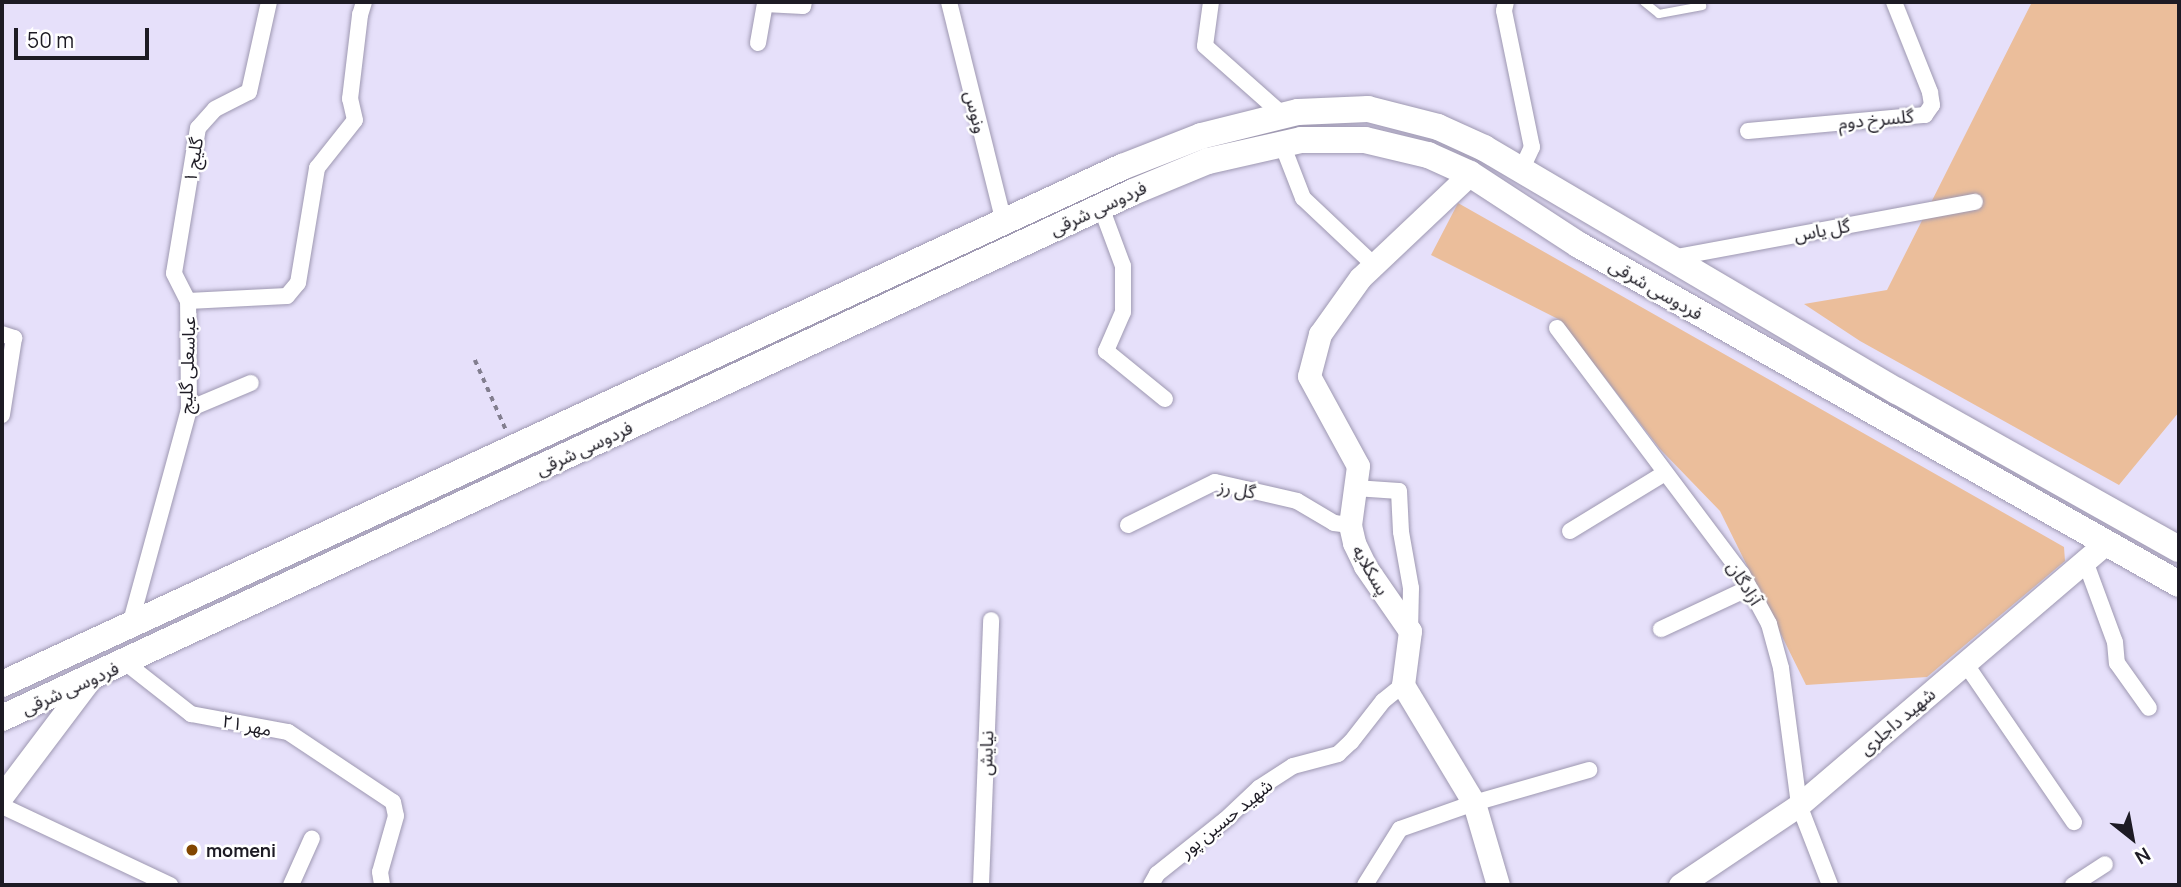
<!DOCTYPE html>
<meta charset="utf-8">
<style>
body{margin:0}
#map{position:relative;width:2181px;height:887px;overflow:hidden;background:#e6e0fa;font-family:Manrope,"Noto Sans Arabic",sans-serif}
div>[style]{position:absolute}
.green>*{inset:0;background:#ebbe9b}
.path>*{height:3.5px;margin-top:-1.75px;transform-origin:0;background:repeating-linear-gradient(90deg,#827e8f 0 5px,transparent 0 10px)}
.roads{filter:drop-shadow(0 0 2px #9e98b1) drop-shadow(0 0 2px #9e98b1)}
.lane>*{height:8px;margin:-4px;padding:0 4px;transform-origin:4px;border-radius:4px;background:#fff}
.street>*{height:16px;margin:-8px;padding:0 8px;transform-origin:8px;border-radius:8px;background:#fff}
.secondary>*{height:23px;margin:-11.5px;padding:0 11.5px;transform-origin:11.5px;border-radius:11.5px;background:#fff}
.primary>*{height:26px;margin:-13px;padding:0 13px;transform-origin:13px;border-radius:13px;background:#fff}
.dots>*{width:19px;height:19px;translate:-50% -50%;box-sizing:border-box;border:4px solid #fff;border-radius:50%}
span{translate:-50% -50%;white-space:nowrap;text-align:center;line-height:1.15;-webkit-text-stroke:5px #fff;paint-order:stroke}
.street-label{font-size:18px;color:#1d1b24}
.poi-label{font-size:18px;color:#1d1b24;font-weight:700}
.left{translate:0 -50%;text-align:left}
.frame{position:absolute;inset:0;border:4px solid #1d1b24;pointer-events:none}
.north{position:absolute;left:2097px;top:803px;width:70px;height:70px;-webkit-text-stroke:5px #fff;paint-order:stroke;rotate:149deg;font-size:19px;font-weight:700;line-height:28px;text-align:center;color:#1d1b24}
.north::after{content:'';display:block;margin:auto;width:24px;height:32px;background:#1d1b24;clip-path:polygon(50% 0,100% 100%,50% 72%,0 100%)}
.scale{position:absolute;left:14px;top:28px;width:135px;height:32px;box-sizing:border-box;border:4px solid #1d1b24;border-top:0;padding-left:9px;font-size:21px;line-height:24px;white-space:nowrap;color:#1d1b24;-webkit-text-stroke:5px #fff;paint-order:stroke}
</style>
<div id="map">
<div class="green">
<div style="clip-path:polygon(2032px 2px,2179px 2px,2179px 412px,2119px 485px,1860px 341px,1804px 304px,1887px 290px)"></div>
<div style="clip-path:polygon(1458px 203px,2064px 547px,2065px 561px,1927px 677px,1806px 685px,1720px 511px,1660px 449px,1560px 320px,1431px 255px)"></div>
</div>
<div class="path">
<div style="left:475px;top:360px;width:77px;rotate:66.1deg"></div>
</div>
<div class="roads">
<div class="lane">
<div style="left:1644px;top:2px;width:19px;rotate:39deg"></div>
<div style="left:1659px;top:14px;width:44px;rotate:-10.5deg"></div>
</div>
<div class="street">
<div style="left:949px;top:2px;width:227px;rotate:76deg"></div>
<div style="left:1211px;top:2px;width:44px;rotate:97.8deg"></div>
<div style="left:1205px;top:46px;width:104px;rotate:41.5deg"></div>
<div style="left:1506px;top:2px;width:9px;rotate:103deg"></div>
<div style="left:1504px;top:11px;width:139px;rotate:78.4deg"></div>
<div style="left:1532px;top:147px;width:26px;rotate:115deg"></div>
<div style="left:758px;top:43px;width:40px;rotate:-80deg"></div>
<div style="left:765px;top:4px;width:38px;rotate:3deg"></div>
<div style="left:803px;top:6px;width:4px;rotate:-76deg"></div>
<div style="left:1748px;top:131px;width:178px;rotate:-5.2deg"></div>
<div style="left:1925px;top:115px;width:12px;rotate:-55deg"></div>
<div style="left:1932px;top:105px;width:13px;rotate:-99deg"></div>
<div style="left:1930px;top:92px;width:97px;rotate:-111.8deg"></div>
<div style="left:1282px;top:144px;width:58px;rotate:68.7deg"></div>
<div style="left:1303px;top:198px;width:98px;rotate:43.3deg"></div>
<div style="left:1101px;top:207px;width:63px;rotate:69.6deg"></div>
<div style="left:1123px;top:266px;width:46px;rotate:90deg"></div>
<div style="left:1123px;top:312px;width:43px;rotate:113.6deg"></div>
<div style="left:1106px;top:351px;width:76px;rotate:39.1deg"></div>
<div style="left:1672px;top:258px;width:308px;rotate:-10.5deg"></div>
<div style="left:188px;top:301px;width:99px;rotate:-2.9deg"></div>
<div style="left:287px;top:296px;width:17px;rotate:-50deg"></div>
<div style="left:298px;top:283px;width:117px;rotate:-80.6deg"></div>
<div style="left:317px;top:168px;width:61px;rotate:-51.6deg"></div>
<div style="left:355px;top:120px;width:22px;rotate:-103deg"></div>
<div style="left:350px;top:99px;width:85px;rotate:-83.2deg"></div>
<div style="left:360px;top:15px;width:14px;rotate:-73deg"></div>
<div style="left:1557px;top:328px;width:308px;rotate:53.1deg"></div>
<div style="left:1742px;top:574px;width:57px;rotate:61.6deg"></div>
<div style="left:1769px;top:624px;width:46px;rotate:74.7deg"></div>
<div style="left:1781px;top:668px;width:138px;rotate:82.5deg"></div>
<div style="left:1799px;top:805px;width:86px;rotate:68.8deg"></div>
<div style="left:2px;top:334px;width:13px;rotate:18deg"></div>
<div style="left:14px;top:338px;width:78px;rotate:98.9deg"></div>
<div style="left:189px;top:409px;width:67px;rotate:-22.8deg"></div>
<div style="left:1355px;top:488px;width:44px;rotate:3.9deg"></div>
<div style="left:1399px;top:491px;width:41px;rotate:87.2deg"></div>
<div style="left:1401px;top:532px;width:57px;rotate:79.9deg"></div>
<div style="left:1411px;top:588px;width:43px;rotate:91.3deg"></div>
<div style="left:1128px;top:525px;width:97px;rotate:-26.3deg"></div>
<div style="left:1215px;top:482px;width:84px;rotate:13deg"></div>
<div style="left:1297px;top:501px;width:43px;rotate:30.7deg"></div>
<div style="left:1334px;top:523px;width:16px;rotate:7deg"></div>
<div style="left:1570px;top:531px;width:111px;rotate:-31.4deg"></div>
<div style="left:2085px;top:561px;width:86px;rotate:69.7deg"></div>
<div style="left:2115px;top:642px;width:21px;rotate:85deg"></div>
<div style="left:2117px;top:663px;width:55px;rotate:54.6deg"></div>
<div style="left:130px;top:625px;width:224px;rotate:-74.7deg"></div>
<div style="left:189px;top:409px;width:108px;rotate:-90.5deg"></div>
<div style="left:188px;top:301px;width:31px;rotate:-117deg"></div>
<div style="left:174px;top:273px;width:147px;rotate:-80.6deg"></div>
<div style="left:198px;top:128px;width:25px;rotate:-48deg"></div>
<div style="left:215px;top:109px;width:38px;rotate:-27deg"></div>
<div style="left:249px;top:92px;width:92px;rotate:-77.5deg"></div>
<div style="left:1661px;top:629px;width:97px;rotate:-25deg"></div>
<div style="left:126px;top:663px;width:83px;rotate:38.1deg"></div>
<div style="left:191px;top:714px;width:99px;rotate:10.5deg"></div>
<div style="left:288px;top:732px;width:126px;rotate:33.7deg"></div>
<div style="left:393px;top:802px;width:14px;rotate:78deg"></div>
<div style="left:396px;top:816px;width:58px;rotate:105.9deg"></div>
<div style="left:380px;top:872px;width:13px;rotate:81deg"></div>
<div style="left:1965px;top:663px;width:193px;rotate:55.6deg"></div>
<div style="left:2px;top:806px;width:186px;rotate:25.2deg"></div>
<div style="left:291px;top:885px;width:51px;rotate:-65.9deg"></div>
<div style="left:981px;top:885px;width:265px;rotate:-87.8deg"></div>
<div style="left:1151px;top:885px;width:13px;rotate:-61deg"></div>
<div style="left:1157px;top:874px;width:87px;rotate:-38.5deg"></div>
<div style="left:1225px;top:820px;width:47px;rotate:-43.3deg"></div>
<div style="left:1259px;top:788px;width:40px;rotate:-32.9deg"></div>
<div style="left:1293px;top:766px;width:47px;rotate:-14.9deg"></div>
<div style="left:1338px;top:754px;width:18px;rotate:-43deg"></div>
<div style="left:1351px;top:742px;width:52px;rotate:-52deg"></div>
<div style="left:1383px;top:701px;width:26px;rotate:-39deg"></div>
<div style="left:1365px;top:885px;width:66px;rotate:-58deg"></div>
<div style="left:1400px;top:829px;width:78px;rotate:-19.4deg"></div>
<div style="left:1474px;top:803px;width:120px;rotate:-16deg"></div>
<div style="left:2073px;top:885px;width:38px;rotate:-33deg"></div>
</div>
<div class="secondary">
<div style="left:1470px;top:174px;width:151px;rotate:136.6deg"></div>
<div style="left:1360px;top:278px;width:69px;rotate:125.5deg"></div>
<div style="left:1320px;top:334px;width:43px;rotate:104.7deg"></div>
<div style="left:1309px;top:376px;width:102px;rotate:61.4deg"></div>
<div style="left:1358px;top:466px;width:60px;rotate:97.7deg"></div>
<div style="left:1350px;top:525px;width:18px;rotate:77deg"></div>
<div style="left:1354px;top:543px;width:25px;rotate:64deg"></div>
<div style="left:1365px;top:566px;width:79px;rotate:55.3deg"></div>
<div style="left:1410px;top:631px;width:54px;rotate:97.4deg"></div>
<div style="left:1403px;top:685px;width:138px;rotate:59deg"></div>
<div style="left:1474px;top:803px;width:85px;rotate:73.7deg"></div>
<div style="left:2px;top:796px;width:148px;rotate:-53deg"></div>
<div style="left:1680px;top:885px;width:143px;rotate:-33.9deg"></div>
<div style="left:1799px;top:805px;width:402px;rotate:-40.5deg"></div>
</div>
<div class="primary">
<div style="left:2px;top:684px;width:1234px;rotate:-24.78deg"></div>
<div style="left:1122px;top:167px;width:85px;rotate:-21.4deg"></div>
<div style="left:1201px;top:136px;width:100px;rotate:-13.9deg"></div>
<div style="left:1298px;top:112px;width:70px;rotate:-2.5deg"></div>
<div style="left:1368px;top:109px;width:72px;rotate:14.4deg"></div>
<div style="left:1438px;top:127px;width:51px;rotate:24.5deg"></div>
<div style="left:1484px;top:148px;width:479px;rotate:30.5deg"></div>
<div style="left:1897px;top:391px;width:323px;rotate:29.3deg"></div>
<div style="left:2px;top:718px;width:1247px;rotate:-24.94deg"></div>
<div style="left:1133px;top:192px;width:81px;rotate:-22.5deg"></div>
<div style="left:1208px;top:161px;width:95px;rotate:-12.7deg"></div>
<div style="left:1301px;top:140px;width:64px"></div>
<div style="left:1365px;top:140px;width:65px;rotate:13.4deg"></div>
<div style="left:1428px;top:155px;width:46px;rotate:24.3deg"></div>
<div style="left:1470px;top:174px;width:130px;rotate:33.1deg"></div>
<div style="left:1579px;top:245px;width:689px;rotate:29.47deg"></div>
</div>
</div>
<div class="dots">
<div style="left:192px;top:850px;background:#824600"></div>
</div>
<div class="street-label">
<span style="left:976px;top:112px;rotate:76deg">ونوس</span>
<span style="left:1876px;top:119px;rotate:-5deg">گلسرخ دوم</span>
<span style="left:193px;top:160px;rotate:-81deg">گلیج ۱</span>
<span style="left:1098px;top:208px;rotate:-25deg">فردوسی شرقی</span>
<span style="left:1822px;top:230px;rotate:-10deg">گل یاس</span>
<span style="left:1656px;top:289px;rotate:30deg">فردوسی شرقی</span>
<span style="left:187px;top:365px;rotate:-88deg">عباسعلی گلیج</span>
<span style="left:584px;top:448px;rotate:-25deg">فردوسی شرقی</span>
<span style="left:1237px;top:489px;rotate:10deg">گل رز</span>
<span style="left:1371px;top:570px;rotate:60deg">پسکلایه</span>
<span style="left:1745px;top:583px;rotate:58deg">آزادگان</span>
<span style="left:70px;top:688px;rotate:-24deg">فردوسی شرقی</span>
<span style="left:1897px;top:721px;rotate:-40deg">شهید داجلری</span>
<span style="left:247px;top:725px;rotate:11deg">مهر ۲۱</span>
<span style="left:986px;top:753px;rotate:-88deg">نیایش</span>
<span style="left:1226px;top:818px;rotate:-39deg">شهید حسین پور</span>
</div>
<div class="poi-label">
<span class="left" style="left:206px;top:850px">momeni</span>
</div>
<div class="frame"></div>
<div class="north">N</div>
<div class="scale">50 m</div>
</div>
